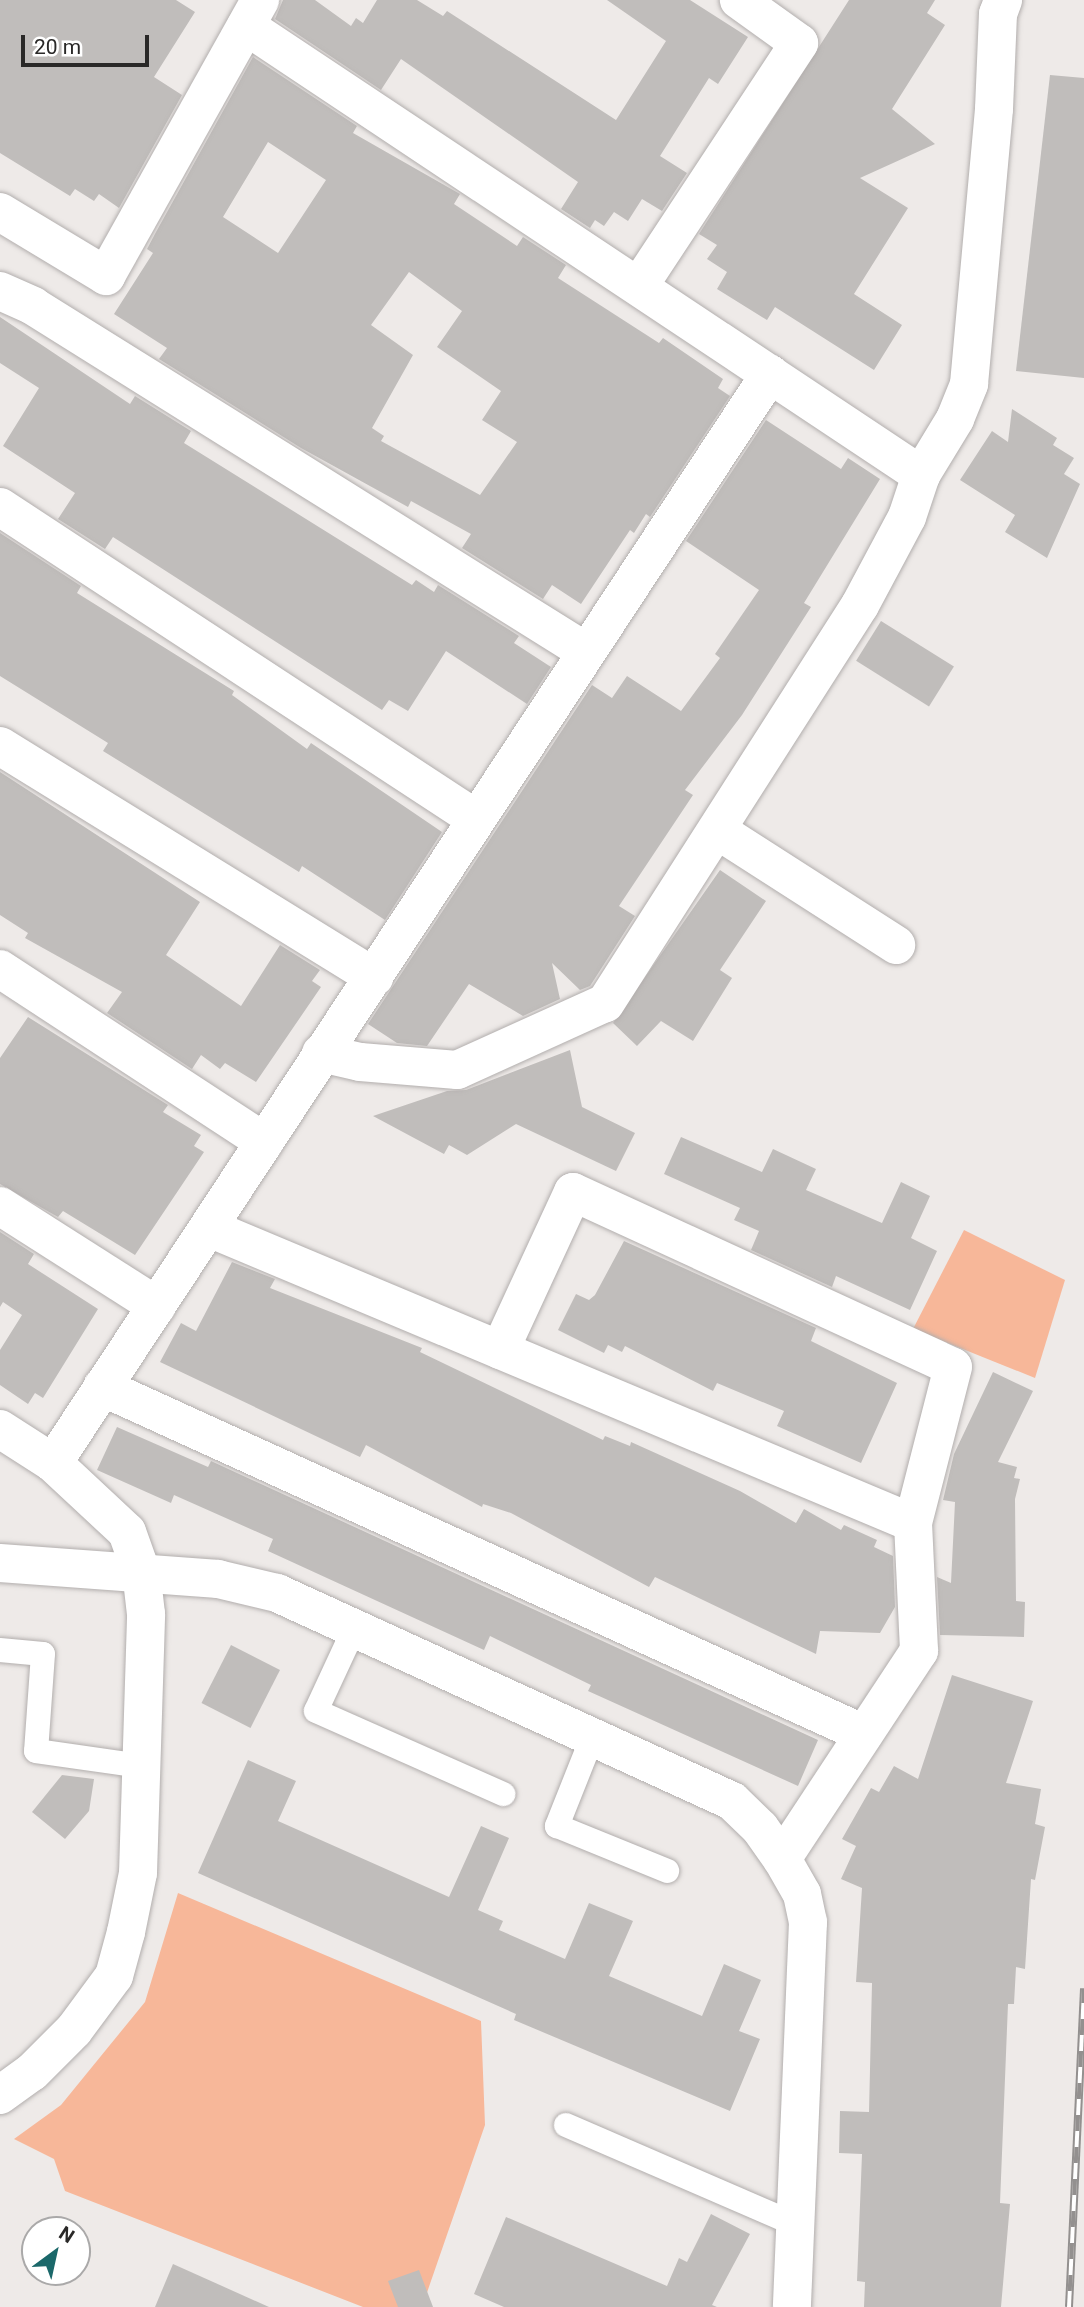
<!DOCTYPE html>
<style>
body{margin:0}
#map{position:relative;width:1084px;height:2307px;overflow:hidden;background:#eeeae8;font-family:Roboto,sans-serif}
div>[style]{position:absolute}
.green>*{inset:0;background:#f7b799}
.building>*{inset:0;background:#c0bdbb;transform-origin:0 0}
.roads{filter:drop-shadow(0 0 2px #b2aead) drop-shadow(0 0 2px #b2aead)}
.service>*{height:24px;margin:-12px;padding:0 12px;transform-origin:12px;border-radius:12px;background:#fff}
.minor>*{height:38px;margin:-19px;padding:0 19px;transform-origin:19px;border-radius:19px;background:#fff}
.tertiary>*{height:38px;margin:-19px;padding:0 19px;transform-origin:19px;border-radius:19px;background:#fff}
.rail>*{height:8px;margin-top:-4px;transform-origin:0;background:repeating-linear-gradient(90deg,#fff 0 16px,#93908f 0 32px);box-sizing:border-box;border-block:2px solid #93908f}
span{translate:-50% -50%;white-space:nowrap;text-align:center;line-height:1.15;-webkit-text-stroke:5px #fff;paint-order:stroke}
.north{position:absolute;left:21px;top:2216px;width:70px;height:70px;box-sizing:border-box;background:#fff;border:2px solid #aaa9a9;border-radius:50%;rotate:33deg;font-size:19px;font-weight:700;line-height:28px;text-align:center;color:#2a2928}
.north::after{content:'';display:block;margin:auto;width:24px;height:32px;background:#1b686a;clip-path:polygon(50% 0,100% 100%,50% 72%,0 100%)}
.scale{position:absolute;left:21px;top:35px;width:128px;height:32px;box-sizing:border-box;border:4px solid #2a2928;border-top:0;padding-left:9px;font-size:21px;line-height:24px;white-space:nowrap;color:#2a2928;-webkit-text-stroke:5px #fff;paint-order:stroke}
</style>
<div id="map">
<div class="green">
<div style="clip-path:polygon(964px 1230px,1065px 1280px,1035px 1378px,913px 1329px)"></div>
<div style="clip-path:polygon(178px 1893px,481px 2021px,485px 2125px,422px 2307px,363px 2307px,65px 2191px,54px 2159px,14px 2139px,61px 2105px,145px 2002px)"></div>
</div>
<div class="building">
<div style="clip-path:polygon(0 0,176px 0,195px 12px,154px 77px,182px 95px,119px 208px,99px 194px,94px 201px,75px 189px,70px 196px,0 153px)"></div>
<div style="clip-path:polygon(283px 0,315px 0,351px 26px,356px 18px,363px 23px,377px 0,417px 0,443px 16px,447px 11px,616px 120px,666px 41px,607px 0,690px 0,748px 37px,718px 84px,709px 78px,660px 156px,687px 173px,662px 211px,642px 199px,628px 221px,614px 212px,604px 226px,595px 220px,590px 228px,561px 209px,578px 182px,401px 59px,381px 90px,275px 19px)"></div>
<div style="clip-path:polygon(849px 0,935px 0,927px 13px,945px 25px,892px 109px,935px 144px,860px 178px,908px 208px,854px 294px,902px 325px,874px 370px,775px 307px,767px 320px,717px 289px,727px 272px,707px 259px,717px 245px,699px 234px)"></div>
<div style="clip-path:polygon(evenodd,253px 57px,357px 126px,353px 133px,460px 194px,454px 204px,517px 246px,523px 237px,566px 265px,558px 278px,659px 343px,663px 338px,723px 379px,718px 388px,730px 396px,650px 517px,646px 514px,634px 533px,630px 530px,581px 604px,552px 585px,543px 599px,462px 548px,471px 534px,411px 501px,408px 507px,301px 448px,159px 359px,167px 348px,114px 314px,153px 253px,147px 249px,156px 232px,253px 57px,268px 142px,326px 180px,278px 253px,223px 217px,268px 142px,253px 57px,409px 272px,462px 311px,437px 347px,501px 391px,482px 420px,517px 442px,480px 495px,381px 441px,384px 436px,372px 428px,413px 355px,371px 325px,409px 272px)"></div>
<div style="clip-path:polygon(1050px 75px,1084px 78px,1084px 378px,1016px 371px)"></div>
<div style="clip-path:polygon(0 317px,130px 404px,135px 396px,191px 431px,184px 443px,412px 585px,416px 580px,434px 592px,438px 585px,519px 636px,514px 643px,551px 667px,527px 704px,446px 651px,408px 711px,389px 700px,382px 710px,113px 537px,105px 549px,58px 519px,75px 493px,3px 446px,39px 388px,0 363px)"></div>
<div style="clip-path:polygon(1012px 409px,1057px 438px,1053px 445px,1074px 458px,1064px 474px,1080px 484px,1047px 558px,1005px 532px,1015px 515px,960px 480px,992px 431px,1008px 442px)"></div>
<div style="clip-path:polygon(766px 420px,841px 469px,848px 458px,880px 479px,804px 603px,811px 607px,742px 715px,685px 790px,693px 795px,619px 906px,635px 916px,590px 986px,580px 990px,552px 963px,560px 999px,523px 1016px,469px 984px,427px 1046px,397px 1043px,368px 1024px,592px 685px,612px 698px,627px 676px,681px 711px,720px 658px,715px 654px,759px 590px,686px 541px)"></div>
<div style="clip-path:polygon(0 533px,81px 586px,77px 593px,234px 691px,232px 695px,307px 749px,311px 743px,442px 832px,385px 920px,302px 866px,299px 872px,103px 751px,108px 743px,0 676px)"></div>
<div style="left:881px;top:621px;width:86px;height:47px;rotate:32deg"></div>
<div style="clip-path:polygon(0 772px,200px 902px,166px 955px,241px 1006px,280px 945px,320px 970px,312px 981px,321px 987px,256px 1082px,225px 1063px,220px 1069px,201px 1055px,192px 1069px,107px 1013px,122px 992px,25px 938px,28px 933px,0 915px)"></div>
<div style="clip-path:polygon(720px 870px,766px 901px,720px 970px,732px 978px,693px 1041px,661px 1021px,637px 1046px,613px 1023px)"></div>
<div style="clip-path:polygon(28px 1017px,168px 1105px,163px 1112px,201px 1135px,194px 1146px,204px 1152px,135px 1255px,63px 1211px,58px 1217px,0 1184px,0 1058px)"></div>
<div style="clip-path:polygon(570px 1050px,582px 1107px,635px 1133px,616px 1171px,516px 1124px,467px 1155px,449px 1145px,444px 1154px,373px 1116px,447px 1091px,466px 1090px)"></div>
<div style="clip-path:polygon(681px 1137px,762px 1172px,773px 1149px,816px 1169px,806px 1190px,882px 1223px,901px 1182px,930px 1196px,911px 1238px,937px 1251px,910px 1310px,836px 1276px,832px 1287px,751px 1250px,759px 1231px,734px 1220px,740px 1208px,664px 1174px)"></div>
<div style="clip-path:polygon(0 1232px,34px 1254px,28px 1264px,98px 1309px,43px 1398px,35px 1393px,28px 1404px,0 1385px,0 1350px,22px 1315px,3px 1302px,0 1307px)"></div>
<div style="clip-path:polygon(624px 1241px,816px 1328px,811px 1341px,897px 1383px,861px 1463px,777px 1426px,784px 1411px,717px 1383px,713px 1391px,625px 1346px,622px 1352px,608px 1345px,604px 1353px,558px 1330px,576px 1294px,589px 1300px,595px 1295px)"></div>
<div style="clip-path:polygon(232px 1262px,275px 1279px,270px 1288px,422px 1348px,420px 1352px,603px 1440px,605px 1436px,630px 1446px,631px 1442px,740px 1491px,796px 1523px,804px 1509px,841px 1530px,844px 1525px,877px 1540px,874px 1547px,893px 1556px,895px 1607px,880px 1633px,820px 1631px,816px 1654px,655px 1577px,649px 1587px,511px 1513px,483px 1504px,482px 1507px,366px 1445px,360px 1457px,160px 1362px,181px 1323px,196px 1331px)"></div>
<div style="clip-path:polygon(993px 1372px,1033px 1391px,998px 1462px,1017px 1467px,1014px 1478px,1020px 1479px,1015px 1499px,1016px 1601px,1025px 1602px,1024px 1637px,940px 1635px,937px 1577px,951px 1583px,955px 1502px,943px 1500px,954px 1454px)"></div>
<div style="clip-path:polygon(117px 1427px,208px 1467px,211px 1461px,818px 1740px,798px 1786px,588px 1691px,591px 1685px,490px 1636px,484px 1650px,268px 1551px,273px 1539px,174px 1495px,171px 1503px,97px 1470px)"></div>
<div style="left:231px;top:1645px;width:55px;height:65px;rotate:27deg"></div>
<div style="clip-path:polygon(952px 1675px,1033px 1701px,1006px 1783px,1041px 1789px,1035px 1824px,1045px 1827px,1035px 1880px,1031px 1879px,1025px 1969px,1016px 1967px,1014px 2004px,1008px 2004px,1000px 2203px,1010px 2204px,1001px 2307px,864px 2307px,865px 2282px,857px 2281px,862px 2154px,839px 2153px,840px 2111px,869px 2112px,872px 1983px,856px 1982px,862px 1888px,841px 1879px,856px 1846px,842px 1839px,871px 1788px,879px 1792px,894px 1766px,918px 1779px)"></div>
<div style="clip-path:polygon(248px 1760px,296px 1781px,278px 1821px,449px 1897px,481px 1826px,509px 1838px,478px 1910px,503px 1921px,499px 1930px,565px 1959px,589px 1903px,633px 1921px,609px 1976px,702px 2016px,724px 1964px,761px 1980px,739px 2031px,760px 2039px,730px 2111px,514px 2020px,516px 2014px,198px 1873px)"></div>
<div style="clip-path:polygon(62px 1775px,94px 1779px,89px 1811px,65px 1839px,32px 1812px)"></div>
<div style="clip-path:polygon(711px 2214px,750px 2234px,712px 2305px,717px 2307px,504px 2307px,474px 2294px,506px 2217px,667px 2286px,679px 2258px,687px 2262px)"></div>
<div style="clip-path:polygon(173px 2264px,269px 2307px,155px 2307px)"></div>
<div style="clip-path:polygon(419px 2270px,433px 2307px,398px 2307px,388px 2281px)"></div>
</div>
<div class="roads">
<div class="service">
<div style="left:354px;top:1629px;width:90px;rotate:114.9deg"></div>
<div style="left:316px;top:1711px;width:205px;rotate:23.9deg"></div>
<div style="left:0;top:1650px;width:43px;rotate:5.3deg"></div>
<div style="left:43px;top:1654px;width:97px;rotate:94.1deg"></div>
<div style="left:36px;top:1751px;width:107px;rotate:8.1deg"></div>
<div style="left:592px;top:1738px;width:95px;rotate:111.7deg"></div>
<div style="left:557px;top:1826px;width:119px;rotate:22.2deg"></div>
<div style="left:566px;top:2125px;width:249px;rotate:23.4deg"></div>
</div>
<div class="minor">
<div style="left:246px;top:26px;width:811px;rotate:33.63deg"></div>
<div style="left:921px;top:475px;width:44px;rotate:108.4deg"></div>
<div style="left:907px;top:517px;width:100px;rotate:118.1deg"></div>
<div style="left:860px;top:605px;width:473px;rotate:122.6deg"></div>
<div style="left:605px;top:1003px;width:162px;rotate:155.6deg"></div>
<div style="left:457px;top:1070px;width:97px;rotate:-175.3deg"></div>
<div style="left:360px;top:1062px;width:40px;rotate:-167deg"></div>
<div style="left:0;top:212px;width:124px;rotate:31.1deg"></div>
<div style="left:106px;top:276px;width:316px;rotate:-60.8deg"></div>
<div style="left:639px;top:286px;width:291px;rotate:-56.6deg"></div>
<div style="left:799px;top:43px;width:74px;rotate:-144.4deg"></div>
<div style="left:0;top:291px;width:36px;rotate:24deg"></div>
<div style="left:33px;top:306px;width:651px;rotate:32.01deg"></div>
<div style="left:0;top:507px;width:569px;rotate:33.24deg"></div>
<div style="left:0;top:746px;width:440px;rotate:31.7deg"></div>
<div style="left:717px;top:830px;width:213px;rotate:32.7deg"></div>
<div style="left:0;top:969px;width:316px;rotate:33.2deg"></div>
<div style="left:0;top:1206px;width:186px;rotate:32.5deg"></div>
<div style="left:209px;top:1228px;width:763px;rotate:22.74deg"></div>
<div style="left:913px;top:1523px;width:128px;rotate:87.3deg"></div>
<div style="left:919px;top:1651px;width:249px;rotate:123.4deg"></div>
<div style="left:500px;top:1350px;width:174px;rotate:-65.2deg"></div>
<div style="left:573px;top:1192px;width:418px;rotate:24.7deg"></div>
<div style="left:953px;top:1367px;width:161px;rotate:104.4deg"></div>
<div style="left:102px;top:1387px;width:837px;rotate:24.48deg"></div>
<div style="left:0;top:1429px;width:63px;rotate:32.7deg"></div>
<div style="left:53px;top:1463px;width:101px;rotate:43deg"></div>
<div style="left:127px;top:1532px;width:41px;rotate:70.3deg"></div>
<div style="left:53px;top:1463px;width:1304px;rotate:-56.64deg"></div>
</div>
<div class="tertiary">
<div style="left:921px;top:475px;width:66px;rotate:-58.7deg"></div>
<div style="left:955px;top:419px;width:38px;rotate:-68deg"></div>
<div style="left:969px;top:384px;width:276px;rotate:-84.8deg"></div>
<div style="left:994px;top:109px;width:95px;rotate:-87.6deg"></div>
<div style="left:998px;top:14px;width:15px;rotate:-70deg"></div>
<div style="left:0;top:1563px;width:219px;rotate:4.2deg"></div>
<div style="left:218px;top:1579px;width:61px;rotate:13.3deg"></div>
<div style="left:277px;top:1593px;width:500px;rotate:24.57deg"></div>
<div style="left:732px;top:1801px;width:39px;rotate:44deg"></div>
<div style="left:760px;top:1828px;width:38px;rotate:55deg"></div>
<div style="left:782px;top:1859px;width:40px;rotate:60.3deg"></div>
<div style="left:802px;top:1894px;width:29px;rotate:78deg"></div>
<div style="left:808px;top:1922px;width:385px;rotate:92.4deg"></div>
<div style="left:0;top:2095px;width:39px;rotate:-36deg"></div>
<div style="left:32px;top:2072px;width:59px;rotate:-45deg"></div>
<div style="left:74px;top:2030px;width:67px;rotate:-53.5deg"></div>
<div style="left:114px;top:1976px;width:46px;rotate:-74.7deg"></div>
<div style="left:126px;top:1932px;width:60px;rotate:-78.5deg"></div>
<div style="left:138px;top:1873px;width:259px;rotate:-88.2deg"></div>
<div style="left:146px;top:1614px;width:43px;rotate:-96.6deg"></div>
</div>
</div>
<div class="rail">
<div style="left:1069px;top:2307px;width:319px;rotate:-87.3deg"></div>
</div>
<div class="north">N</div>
<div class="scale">20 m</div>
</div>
